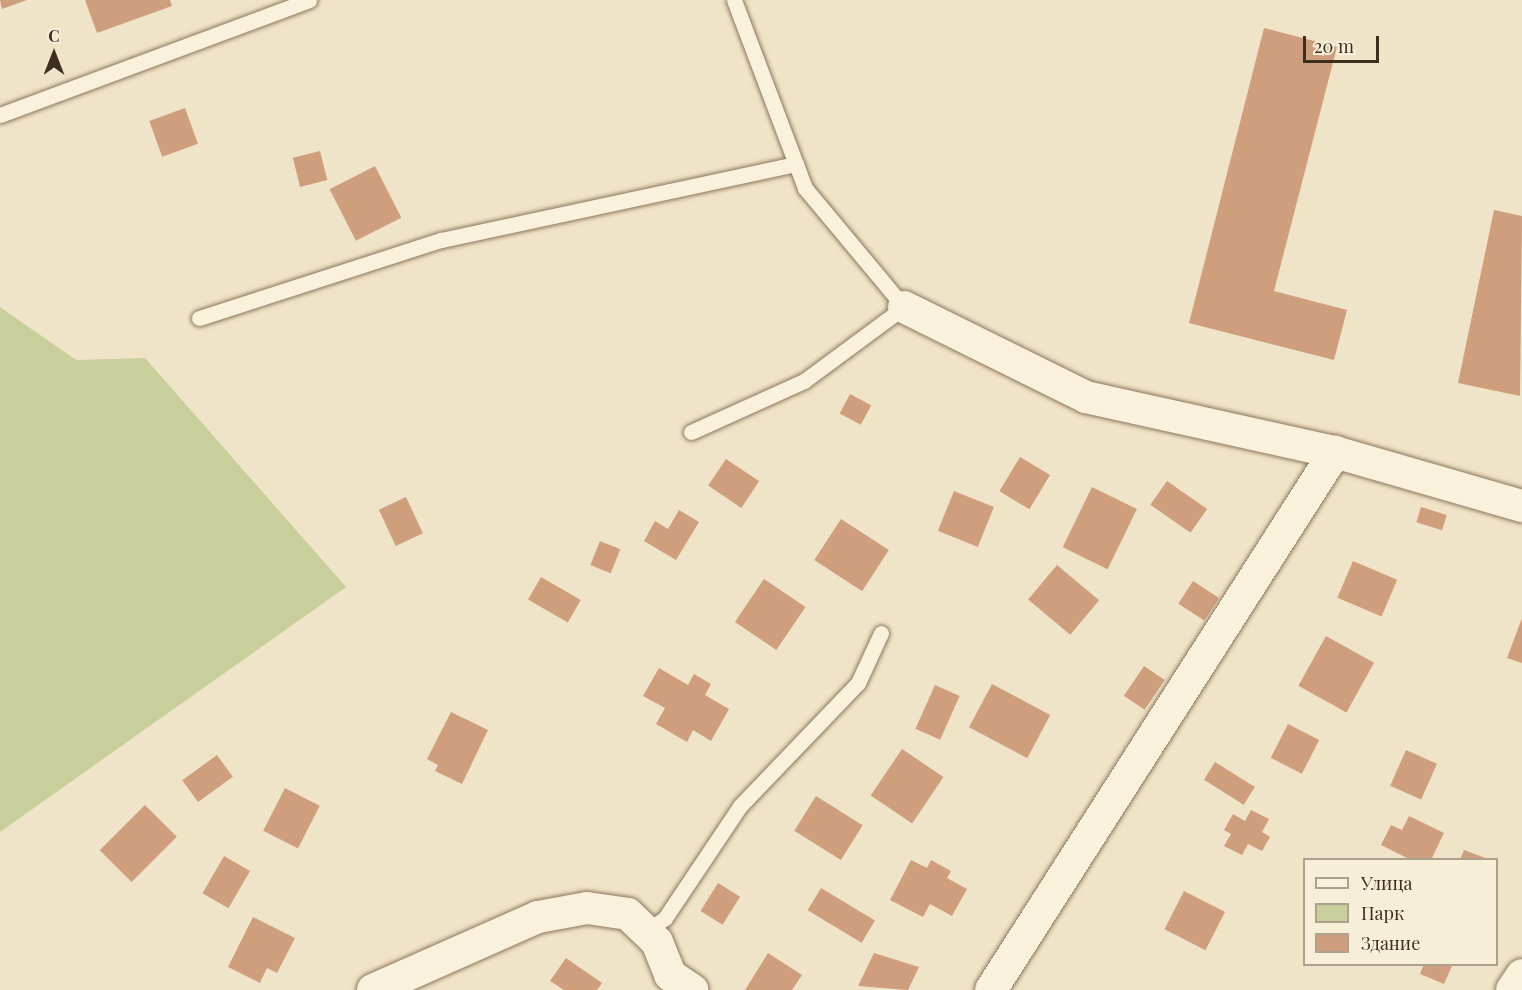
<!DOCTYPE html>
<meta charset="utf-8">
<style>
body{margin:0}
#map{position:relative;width:1522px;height:990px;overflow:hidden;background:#f0e4c8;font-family:"Playfair Display",serif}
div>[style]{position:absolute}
.green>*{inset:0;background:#c9cf9b}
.building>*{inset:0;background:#cf9f7d;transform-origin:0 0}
.roads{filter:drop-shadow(0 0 2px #8d765c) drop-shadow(0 0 2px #8d765c)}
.lane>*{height:15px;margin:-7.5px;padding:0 7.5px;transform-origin:7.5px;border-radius:7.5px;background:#faf1dc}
.street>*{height:32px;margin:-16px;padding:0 16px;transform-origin:16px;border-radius:16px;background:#faf1dc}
span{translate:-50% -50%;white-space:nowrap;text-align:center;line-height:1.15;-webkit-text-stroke:6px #f7eed8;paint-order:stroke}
.legend{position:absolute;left:1303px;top:858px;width:195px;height:108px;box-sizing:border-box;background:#f7eed8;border:2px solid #ada18e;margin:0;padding:8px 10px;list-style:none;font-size:18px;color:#3d2e20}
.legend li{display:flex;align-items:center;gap:12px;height:30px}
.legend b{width:30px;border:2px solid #ada18e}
.north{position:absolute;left:24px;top:24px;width:60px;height:60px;-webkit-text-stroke:4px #f7eed8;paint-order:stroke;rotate:0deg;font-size:16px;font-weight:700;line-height:24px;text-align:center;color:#3d2e20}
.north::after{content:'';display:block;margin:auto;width:21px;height:27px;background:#3d2e20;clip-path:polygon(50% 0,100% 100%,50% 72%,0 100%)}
.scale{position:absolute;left:1303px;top:36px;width:76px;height:27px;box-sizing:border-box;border:3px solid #3d2e20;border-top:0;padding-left:8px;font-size:18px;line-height:21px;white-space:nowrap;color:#3d2e20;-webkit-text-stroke:4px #f7eed8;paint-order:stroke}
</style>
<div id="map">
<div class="green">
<div style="clip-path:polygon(0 307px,76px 360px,145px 358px,346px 587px,0 832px)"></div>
</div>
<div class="building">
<div style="clip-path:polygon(0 0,27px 0,2px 9px)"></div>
<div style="clip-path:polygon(85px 0,170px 0,172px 6px,97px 33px)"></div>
<div style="clip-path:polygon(1264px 28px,1337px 47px,1274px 291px,1347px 310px,1334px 360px,1189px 323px)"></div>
<div style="left:185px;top:108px;width:38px;height:38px;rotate:70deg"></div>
<div style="left:320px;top:151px;width:30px;height:28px;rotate:76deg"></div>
<div style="left:375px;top:166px;width:58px;height:51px;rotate:63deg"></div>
<div style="clip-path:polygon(1494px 210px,1522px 216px,1520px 396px,1458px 383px)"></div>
<div style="left:850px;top:394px;width:24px;height:22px;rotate:28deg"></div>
<div style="left:1020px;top:457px;width:35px;height:40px;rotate:31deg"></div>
<div style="left:726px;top:459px;width:40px;height:32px;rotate:34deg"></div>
<div style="left:1167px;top:481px;width:49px;height:29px;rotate:35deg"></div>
<div style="left:1092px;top:487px;width:50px;height:67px;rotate:26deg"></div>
<div style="left:954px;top:491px;width:43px;height:43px;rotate:22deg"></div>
<div style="left:406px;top:497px;width:40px;height:30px;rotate:65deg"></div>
<div style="left:1421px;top:507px;width:27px;height:16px;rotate:17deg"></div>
<div style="clip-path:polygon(679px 510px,699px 522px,676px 560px,644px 541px,655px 521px,668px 529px)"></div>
<div style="left:841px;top:519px;width:57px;height:49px;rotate:33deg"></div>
<div style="left:600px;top:541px;width:22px;height:26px;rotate:22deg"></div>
<div style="left:1353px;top:561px;width:48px;height:40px;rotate:23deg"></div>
<div style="left:1057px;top:565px;width:55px;height:45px;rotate:40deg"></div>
<div style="left:541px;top:577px;width:46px;height:26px;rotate:30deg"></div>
<div style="left:764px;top:579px;width:50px;height:52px;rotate:34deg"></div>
<div style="left:1193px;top:581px;width:31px;height:27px;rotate:33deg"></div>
<div style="clip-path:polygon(1522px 618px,1522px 663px,1507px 658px)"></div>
<div style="left:1326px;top:636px;width:55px;height:57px;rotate:29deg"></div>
<div style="left:1144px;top:666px;width:25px;height:36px;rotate:34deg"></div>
<div style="clip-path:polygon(659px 668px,688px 685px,694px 674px,711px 684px,705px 695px,729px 709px,711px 741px,693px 730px,687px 742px,656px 724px,665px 708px,643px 696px)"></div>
<div style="left:992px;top:684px;width:66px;height:49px;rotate:28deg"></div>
<div style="left:935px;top:685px;width:27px;height:48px;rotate:24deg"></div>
<div style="clip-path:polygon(451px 712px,488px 730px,462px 784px,435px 771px,438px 765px,427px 759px)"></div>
<div style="left:1288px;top:724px;width:35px;height:38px;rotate:27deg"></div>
<div style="left:902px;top:749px;width:50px;height:56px;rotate:34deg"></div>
<div style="left:1406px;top:750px;width:34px;height:39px;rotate:24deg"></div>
<div style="left:217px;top:755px;width:27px;height:43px;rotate:54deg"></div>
<div style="left:1215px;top:762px;width:47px;height:21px;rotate:32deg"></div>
<div style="left:285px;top:788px;width:39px;height:48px;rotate:27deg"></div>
<div style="left:816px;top:796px;width:55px;height:41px;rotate:32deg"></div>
<div style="left:145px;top:805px;width:45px;height:64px;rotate:45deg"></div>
<div style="clip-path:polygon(1251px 810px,1269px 819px,1262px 832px,1270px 837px,1262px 851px,1248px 844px,1242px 855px,1224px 846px,1231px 834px,1224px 830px,1233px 814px,1245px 821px)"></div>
<div style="clip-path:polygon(1409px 816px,1444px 833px,1431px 860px,1411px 860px,1381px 845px,1391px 825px,1402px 830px)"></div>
<div style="clip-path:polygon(1464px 850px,1488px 859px,1488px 860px,1460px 860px)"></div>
<div style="left:224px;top:856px;width:30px;height:43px;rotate:30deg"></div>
<div style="clip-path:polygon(911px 860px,927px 868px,931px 860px,951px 871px,947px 878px,967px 889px,952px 916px,930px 904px,923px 917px,890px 900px)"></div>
<div style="left:718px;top:883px;width:26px;height:33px;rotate:32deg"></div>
<div style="left:821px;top:888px;width:63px;height:26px;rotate:31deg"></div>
<div style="left:1184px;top:891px;width:46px;height:43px;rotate:27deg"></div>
<div style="clip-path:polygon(253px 917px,295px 938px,277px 973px,267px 968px,260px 983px,228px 967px)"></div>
<div style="clip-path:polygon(768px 953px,802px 975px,792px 990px,745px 990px)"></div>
<div style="clip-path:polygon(874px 953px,919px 967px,908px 990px,858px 986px)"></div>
<div style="clip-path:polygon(566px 958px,602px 983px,597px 990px,564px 990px,550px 981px)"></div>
<div style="clip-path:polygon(1424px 964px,1453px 964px,1444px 984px,1420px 974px)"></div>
</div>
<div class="roads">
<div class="lane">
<div style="left:0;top:115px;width:330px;rotate:-20.4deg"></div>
<div style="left:199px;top:318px;width:254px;rotate:-17.9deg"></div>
<div style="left:441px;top:240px;width:363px;rotate:-12.1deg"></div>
<div style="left:691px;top:432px;width:124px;rotate:-24.3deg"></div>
<div style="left:804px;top:381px;width:124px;rotate:-36.5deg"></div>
<div style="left:904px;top:307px;width:155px;rotate:-129.8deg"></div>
<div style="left:805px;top:188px;width:201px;rotate:-110.7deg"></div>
<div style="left:646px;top:931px;width:23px;rotate:-34deg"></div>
<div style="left:665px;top:918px;width:135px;rotate:-56.2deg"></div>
<div style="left:740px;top:806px;width:170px;rotate:-46.2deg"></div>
<div style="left:858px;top:683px;width:55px;rotate:-65.3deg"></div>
</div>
<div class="street">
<div style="left:904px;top:307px;width:203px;rotate:26.3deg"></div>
<div style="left:1086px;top:397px;width:255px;rotate:12.5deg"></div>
<div style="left:1335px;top:452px;width:195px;rotate:16.1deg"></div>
<div style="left:373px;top:990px;width:180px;rotate:-23.9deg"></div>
<div style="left:538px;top:917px;width:50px;rotate:-10.4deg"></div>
<div style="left:587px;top:908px;width:41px;rotate:8.3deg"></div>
<div style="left:628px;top:914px;width:40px;rotate:44deg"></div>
<div style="left:657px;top:942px;width:35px;rotate:68deg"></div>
<div style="left:670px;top:975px;width:27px;rotate:34deg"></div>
<div style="left:991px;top:990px;width:639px;rotate:-57.4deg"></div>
<div style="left:1512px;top:990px;width:18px;rotate:-56deg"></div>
</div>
</div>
<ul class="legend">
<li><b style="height:8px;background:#faf1dc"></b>Улица</li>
<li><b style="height:16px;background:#c9cf9b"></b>Парк</li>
<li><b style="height:16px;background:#cf9f7d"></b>Здание</li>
</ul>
<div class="north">С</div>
<div class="scale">20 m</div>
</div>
